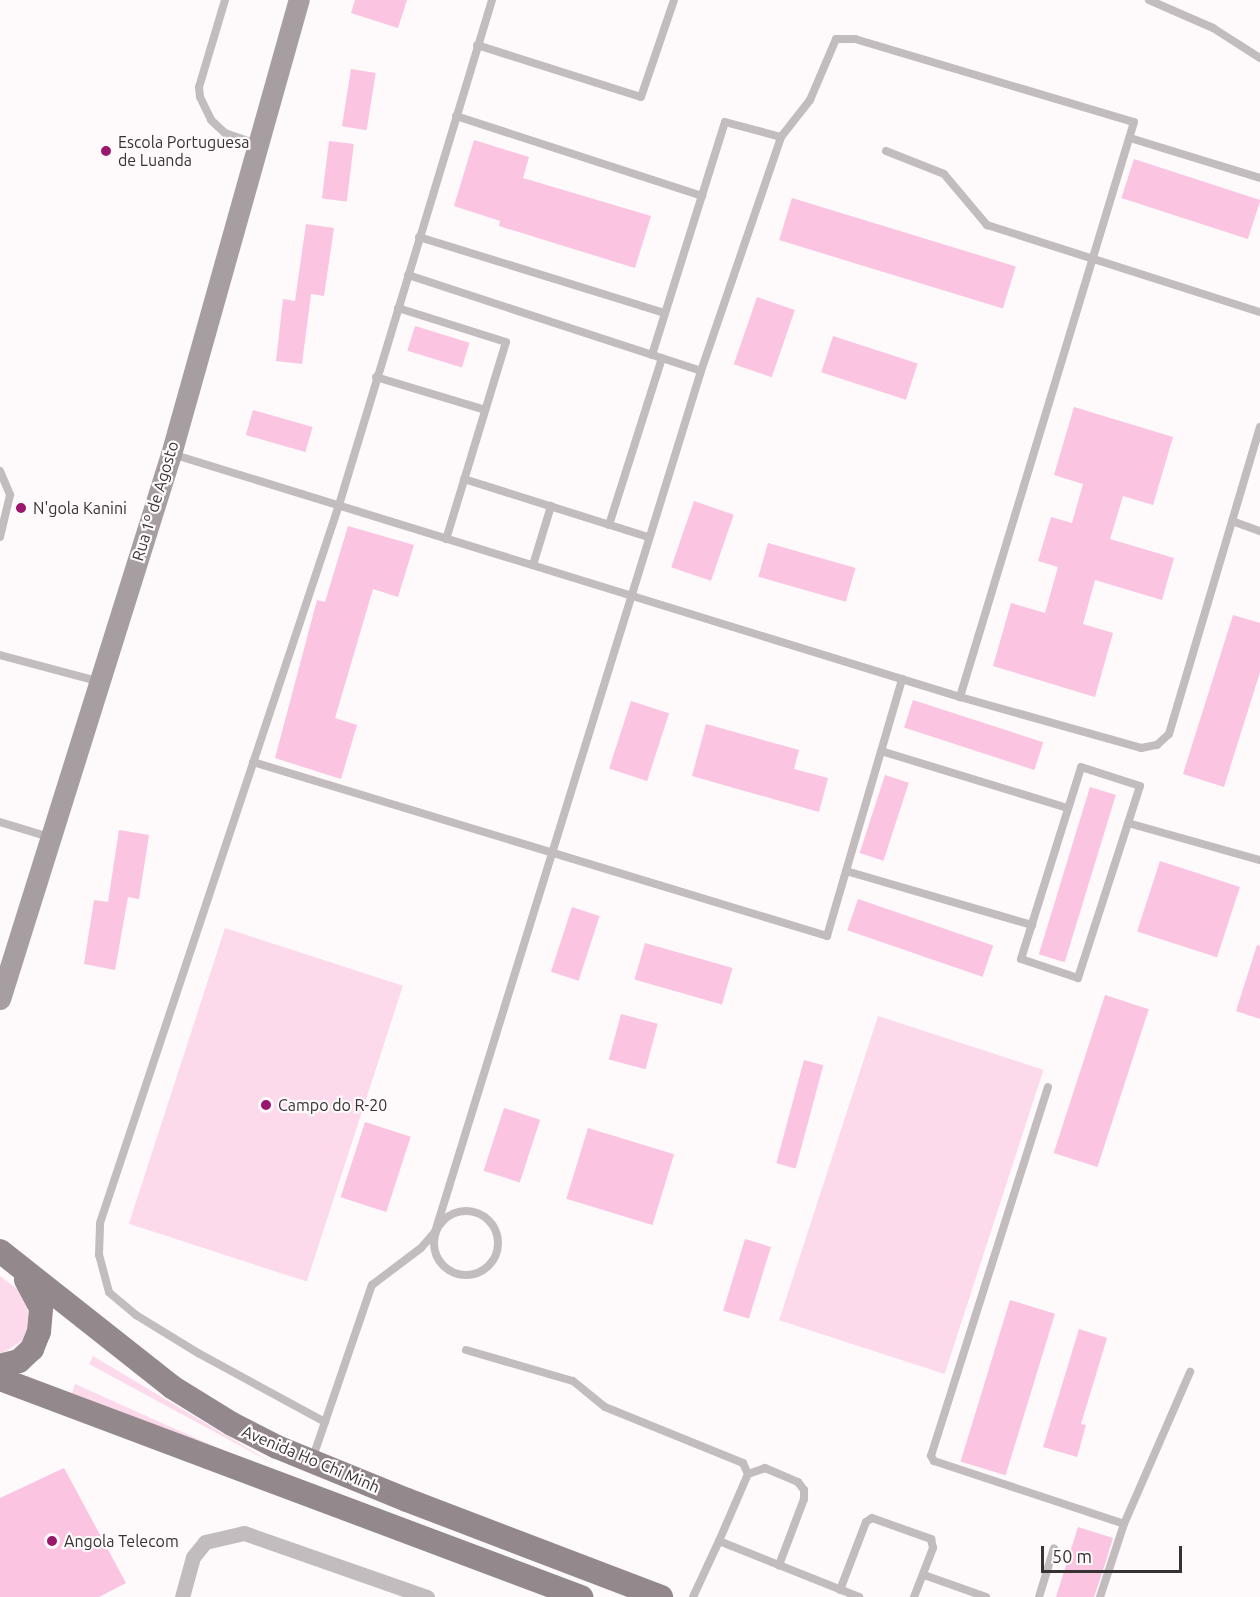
<!DOCTYPE html>
<meta charset="utf-8">
<style>
body{margin:0}
#map{position:relative;width:1260px;height:1597px;overflow:hidden;background:#fef9fb;font-family:Ubuntu,sans-serif}
div>[style]{position:absolute}
.green>*{inset:0;background:#fddaeb;transform-origin:0 0}
.building>*{inset:0;background:#fbc4e0;transform-origin:0 0}
.service>*{height:8px;margin:-4px;padding:0 4px;transform-origin:4px;border-radius:4px;background:#c2bcbf}
.service>.ring{margin:-4px;padding:0;box-sizing:content-box;background:none;border:8px solid #c2bcbf;border-radius:50%}
.minor>*{height:15px;margin:-7.5px;padding:0 7.5px;transform-origin:7.5px;border-radius:7.5px;background:#c2bcbf}
.secondary>*{height:21px;margin:-10.5px;padding:0 10.5px;transform-origin:10.5px;border-radius:10.5px;background:#a79ea2}
.primary>*{height:24px;margin:-12px;padding:0 12px;transform-origin:12px;border-radius:12px;background:#93898d}
.dots>*{width:16px;height:16px;translate:-50% -50%;box-sizing:border-box;border:3px solid #fef9fb;border-radius:50%}
span{translate:-50% -50%;white-space:nowrap;text-align:center;line-height:1.15;-webkit-text-stroke:4.5px #fef9fb;paint-order:stroke}
.poi-label{font-size:16px;color:#373234}
.left{translate:0 -50%;text-align:left}
.street-label{font-size:16px;color:#373234}
.scale{position:absolute;left:1041px;top:1546px;width:141px;height:27px;box-sizing:border-box;border:3px solid #373234;border-top:0;padding-left:8px;font-size:18px;line-height:21px;white-space:nowrap;color:#373234;-webkit-text-stroke:4px #fef9fb;paint-order:stroke}
</style>
<div id="map">
<div class="green">
<div style="left:225px;top:928px;width:187px;height:311px;rotate:18deg"></div>
<div style="left:878px;top:1016px;width:174px;height:320px;rotate:18deg"></div>
<div style="clip-path:polygon(0 1276px,25px 1295px,30px 1324px,25px 1339px,0 1355px)"></div>
<div style="clip-path:polygon(93px 1356px,274px 1464px,89px 1364px)"></div>
<div style="clip-path:polygon(75px 1384px,273px 1473px,72px 1393px)"></div>
</div>
<div class="building">
<div style="clip-path:polygon(355px 0,407px 0,398px 28px,351px 13px)"></div>
<div style="left:351px;top:69px;width:25px;height:58px;rotate:9deg"></div>
<div style="clip-path:polygon(474px 140px,529px 157px,523px 178px,651px 216px,635px 268px,499px 226px,500px 221px,454px 206px)"></div>
<div style="left:329px;top:141px;width:25px;height:58px;rotate:7deg"></div>
<div style="left:1134px;top:159px;width:133px;height:41px;rotate:18deg"></div>
<div style="left:792px;top:198px;width:234px;height:44px;rotate:17deg"></div>
<div style="clip-path:polygon(306px 224px,334px 228px,324px 296px,311px 294px,302px 364px,276px 361px,283px 299px,295px 301px)"></div>
<div style="left:757px;top:297px;width:40px;height:71px;rotate:19deg"></div>
<div style="left:415px;top:326px;width:57px;height:26px;rotate:17deg"></div>
<div style="left:833px;top:336px;width:89px;height:38px;rotate:18deg"></div>
<div style="clip-path:polygon(1074px 407px,1173px 437px,1153px 505px,1123px 496px,1110px 539px,1174px 558px,1162px 600px,1095px 580px,1083px 624px,1113px 633px,1095px 697px,993px 666px,1011px 603px,1045px 613px,1058px 567px,1038px 561px,1051px 517px,1072px 523px,1083px 484px,1054px 475px)"></div>
<div style="left:253px;top:410px;width:62px;height:26px;rotate:16deg"></div>
<div style="left:694px;top:501px;width:42px;height:70px;rotate:19deg"></div>
<div style="clip-path:polygon(348px 526px,414px 545px,398px 597px,373px 589px,335px 718px,357px 725px,341px 779px,275px 758px,317px 600px,325px 602px)"></div>
<div style="left:768px;top:543px;width:91px;height:35px;rotate:16deg"></div>
<div style="clip-path:polygon(1233px 615px,1260px 623px,1260px 672px,1224px 787px,1183px 774px)"></div>
<div style="left:913px;top:700px;width:137px;height:29px;rotate:18deg"></div>
<div style="left:631px;top:701px;width:40px;height:71px;rotate:18deg"></div>
<div style="clip-path:polygon(706px 724px,799px 750px,794px 769px,828px 778px,819px 812px,692px 776px)"></div>
<div style="left:885px;top:775px;width:25px;height:82px;rotate:18deg"></div>
<div style="left:1090px;top:787px;width:27px;height:175px;rotate:17deg"></div>
<div style="clip-path:polygon(119px 830px,149px 835px,139px 899px,128px 897px,115px 970px,84px 964px,94px 900px,108px 902px)"></div>
<div style="left:1160px;top:861px;width:84px;height:74px;rotate:18deg"></div>
<div style="left:858px;top:899px;width:143px;height:33px;rotate:19deg"></div>
<div style="left:572px;top:907px;width:29px;height:68px;rotate:18deg"></div>
<div style="left:645px;top:943px;width:91px;height:38px;rotate:16deg"></div>
<div style="clip-path:polygon(1257px 945px,1260px 946px,1260px 1019px,1236px 1011px)"></div>
<div style="left:1105px;top:995px;width:46px;height:166px;rotate:18deg"></div>
<div style="left:621px;top:1014px;width:38px;height:47px;rotate:15deg"></div>
<div style="left:804px;top:1060px;width:20px;height:107px;rotate:15deg"></div>
<div style="left:504px;top:1108px;width:38px;height:66px;rotate:18deg"></div>
<div style="left:365px;top:1122px;width:48px;height:79px;rotate:18deg"></div>
<div style="left:588px;top:1128px;width:90px;height:74px;rotate:17deg"></div>
<div style="left:745px;top:1239px;width:27px;height:75px;rotate:17deg"></div>
<div style="left:1010px;top:1300px;width:47px;height:169px;rotate:17deg"></div>
<div style="clip-path:polygon(1079px 1329px,1107px 1338px,1081px 1424px,1086px 1425px,1077px 1457px,1043px 1447px)"></div>
<div style="clip-path:polygon(64px 1468px,126px 1583px,99px 1597px,0 1597px,0 1498px)"></div>
<div style="clip-path:polygon(1078px 1527px,1113px 1538px,1106px 1561px,1094px 1597px,1056px 1597px)"></div>
</div>
<div class="service">
<div style="left:225px;top:0;width:91px;rotate:106.6deg"></div>
<div style="left:199px;top:87px;width:10px;rotate:84deg"></div>
<div style="left:200px;top:97px;width:25px;rotate:64deg"></div>
<div style="left:211px;top:120px;width:19px;rotate:43deg"></div>
<div style="left:225px;top:133px;width:34px;rotate:19deg"></div>
<div style="left:1149px;top:0;width:70px;rotate:23.6deg"></div>
<div style="left:1213px;top:28px;width:56px;rotate:32.6deg"></div>
<div style="left:477px;top:45px;width:172px;rotate:17.6deg"></div>
<div style="left:641px;top:97px;width:102px;rotate:-71.2deg"></div>
<div style="left:456px;top:116px;width:259px;rotate:18deg"></div>
<div style="left:1130px;top:138px;width:136px;rotate:17.1deg"></div>
<div style="left:886px;top:151px;width:62px;rotate:21.6deg"></div>
<div style="left:944px;top:174px;width:67px;rotate:49.9deg"></div>
<div style="left:987px;top:225px;width:287px;rotate:17.7deg"></div>
<div style="left:419px;top:237px;width:257px;rotate:17.2deg"></div>
<div style="left:408px;top:275px;width:308px;rotate:18.1deg"></div>
<div style="left:398px;top:308px;width:113px;rotate:17.5deg"></div>
<div style="left:506px;top:342px;width:206px;rotate:106.9deg"></div>
<div style="left:652px;top:355px;width:244px;rotate:-72.6deg"></div>
<div style="left:725px;top:122px;width:58px;rotate:15deg"></div>
<div style="left:376px;top:377px;width:114px;rotate:16.8deg"></div>
<div style="left:172px;top:454px;width:825px;rotate:17.14deg"></div>
<div style="left:960px;top:697px;width:188px;rotate:15.7deg"></div>
<div style="left:1141px;top:748px;width:16px;rotate:-11deg"></div>
<div style="left:1157px;top:745px;width:16px;rotate:-43deg"></div>
<div style="left:1169px;top:734px;width:320px;rotate:-73.5deg"></div>
<div style="left:0;top:471px;width:26px;rotate:67deg"></div>
<div style="left:10px;top:495px;width:43px;rotate:103.4deg"></div>
<div style="left:464px;top:479px;width:193px;rotate:17.5deg"></div>
<div style="left:1232px;top:521px;width:30px;rotate:20deg"></div>
<div style="left:609px;top:525px;width:175px;rotate:-72.4deg"></div>
<div style="left:533px;top:565px;width:62px;rotate:-73deg"></div>
<div style="left:0;top:655px;width:100px;rotate:15deg"></div>
<div style="left:881px;top:751px;width:195px;rotate:17deg"></div>
<div style="left:253px;top:762px;width:600px;rotate:16.86deg"></div>
<div style="left:827px;top:936px;width:268px;rotate:-73.7deg"></div>
<div style="left:1081px;top:767px;width:62px;rotate:17.9deg"></div>
<div style="left:1140px;top:786px;width:202px;rotate:107.9deg"></div>
<div style="left:1078px;top:978px;width:60px;rotate:-161.6deg"></div>
<div style="left:1021px;top:959px;width:201px;rotate:-72.6deg"></div>
<div style="left:0;top:822px;width:51px;rotate:17deg"></div>
<div style="left:1128px;top:823px;width:137px;rotate:15.7deg"></div>
<div style="left:846px;top:871px;width:194px;rotate:16.2deg"></div>
<div style="left:1048px;top:1087px;width:387px;rotate:107.6deg"></div>
<div style="left:931px;top:1456px;width:6px;rotate:59deg"></div>
<div style="left:934px;top:1461px;width:200px;rotate:18.3deg"></div>
<div class="ring" style="left:434px;top:1211px;width:56px;height:56px"></div>
<div style="left:466px;top:1350px;width:111px;rotate:16.2deg"></div>
<div style="left:573px;top:1381px;width:41px;rotate:39.1deg"></div>
<div style="left:605px;top:1407px;width:149px;rotate:22.1deg"></div>
<div style="left:743px;top:1463px;width:12px;rotate:66deg"></div>
<div style="left:748px;top:1474px;width:73px;rotate:113.4deg"></div>
<div style="left:719px;top:1541px;width:151px;rotate:21.8deg"></div>
<div style="left:325px;top:1422px;width:145px;rotate:-151.5deg"></div>
<div style="left:198px;top:1353px;width:73px;rotate:-148.5deg"></div>
<div style="left:136px;top:1315px;width:35px;rotate:-140deg"></div>
<div style="left:109px;top:1292px;width:38px;rotate:-105deg"></div>
<div style="left:99px;top:1255px;width:32px;rotate:-88deg"></div>
<div style="left:100px;top:1223px;width:757px;rotate:-71.59deg"></div>
<div style="left:339px;top:505px;width:528px;rotate:-73.14deg"></div>
<div style="left:313px;top:1457px;width:182px;rotate:-71.1deg"></div>
<div style="left:372px;top:1285px;width:61px;rotate:-37.1deg"></div>
<div style="left:421px;top:1248px;width:21px;rotate:-49deg"></div>
<div style="left:435px;top:1232px;width:901px;rotate:-72.83deg"></div>
<div style="left:701px;top:371px;width:247px;rotate:-71.1deg"></div>
<div style="left:781px;top:137px;width:47px;rotate:-51.9deg"></div>
<div style="left:810px;top:100px;width:66px;rotate:-66.9deg"></div>
<div style="left:836px;top:39px;width:19px"></div>
<div style="left:855px;top:39px;width:291px;rotate:16.6deg"></div>
<div style="left:1134px;top:122px;width:601px;rotate:106.84deg"></div>
<div style="left:748px;top:1474px;width:18px;rotate:-19deg"></div>
<div style="left:765px;top:1468px;width:36px;rotate:23deg"></div>
<div style="left:798px;top:1482px;width:10px;rotate:53deg"></div>
<div style="left:804px;top:1490px;width:9px;rotate:90deg"></div>
<div style="left:804px;top:1499px;width:71px;rotate:110.7deg"></div>
<div style="left:924px;top:1575px;width:66px;rotate:19.5deg"></div>
<div style="left:840px;top:1590px;width:73px;rotate:-69.1deg"></div>
<div style="left:866px;top:1522px;width:7px;rotate:-34deg"></div>
<div style="left:872px;top:1518px;width:63px;rotate:19.6deg"></div>
<div style="left:931px;top:1539px;width:9px;rotate:77deg"></div>
<div style="left:933px;top:1548px;width:53px;rotate:111.2deg"></div>
<div style="left:693px;top:1597px;width:62px;rotate:-65.1deg"></div>
<div style="left:1039px;top:1597px;width:51px;rotate:-73deg"></div>
<div style="left:1100px;top:1597px;width:77px;rotate:-71.8deg"></div>
<div style="left:1124px;top:1524px;width:166px;rotate:-66.5deg"></div>
</div>
<div class="minor">
<div style="left:182px;top:1597px;width:41px;rotate:-74.6deg"></div>
<div style="left:193px;top:1557px;width:19px;rotate:-51deg"></div>
<div style="left:205px;top:1542px;width:40px;rotate:-13deg"></div>
<div style="left:244px;top:1533px;width:194px;rotate:19.3deg"></div>
</div>
<div class="secondary">
<div style="left:0;top:999px;width:571px;rotate:-72.58deg"></div>
<div style="left:171px;top:454px;width:472px;rotate:-74.3deg"></div>
</div>
<div class="primary">
<div style="left:0;top:1251px;width:219px;rotate:38.3deg"></div>
<div style="left:172px;top:1387px;width:70px;rotate:31.7deg"></div>
<div style="left:232px;top:1424px;width:51px;rotate:27.1deg"></div>
<div style="left:277px;top:1447px;width:140px;rotate:22.2deg"></div>
<div style="left:407px;top:1500px;width:272px;rotate:20.9deg"></div>
<div style="left:0;top:1366px;width:20px;rotate:-15deg"></div>
<div style="left:19px;top:1361px;width:18px;rotate:-43deg"></div>
<div style="left:32px;top:1349px;width:18px;rotate:-68deg"></div>
<div style="left:39px;top:1332px;width:24px;rotate:-85deg"></div>
<div style="left:41px;top:1308px;width:32px;rotate:-118deg"></div>
<div style="left:0;top:1379px;width:621px;rotate:20.57deg"></div>
</div>
<div class="dots">
<div style="left:106px;top:151px;background:#99176c"></div>
<div style="left:21px;top:508px;background:#99176c"></div>
<div style="left:266px;top:1105px;background:#99176c"></div>
<div style="left:52px;top:1541px;background:#99176c"></div>
</div>
<div class="poi-label">
<span class="left" style="left:118px;top:151px">Escola Portuguesa<br>de Luanda</span>
<span class="left" style="left:33px;top:508px">N'gola Kanini</span>
<span class="left" style="left:278px;top:1105px">Campo do R-20</span>
<span class="left" style="left:64px;top:1541px">Angola Telecom</span>
</div>
<div class="street-label">
<span style="left:155px;top:501px;rotate:-73deg">Rua 1º de Agosto</span>
<span style="left:311px;top:1459px;rotate:23deg">Avenida Ho Chi Minh</span>
</div>
<div class="scale">50 m</div>
</div>
